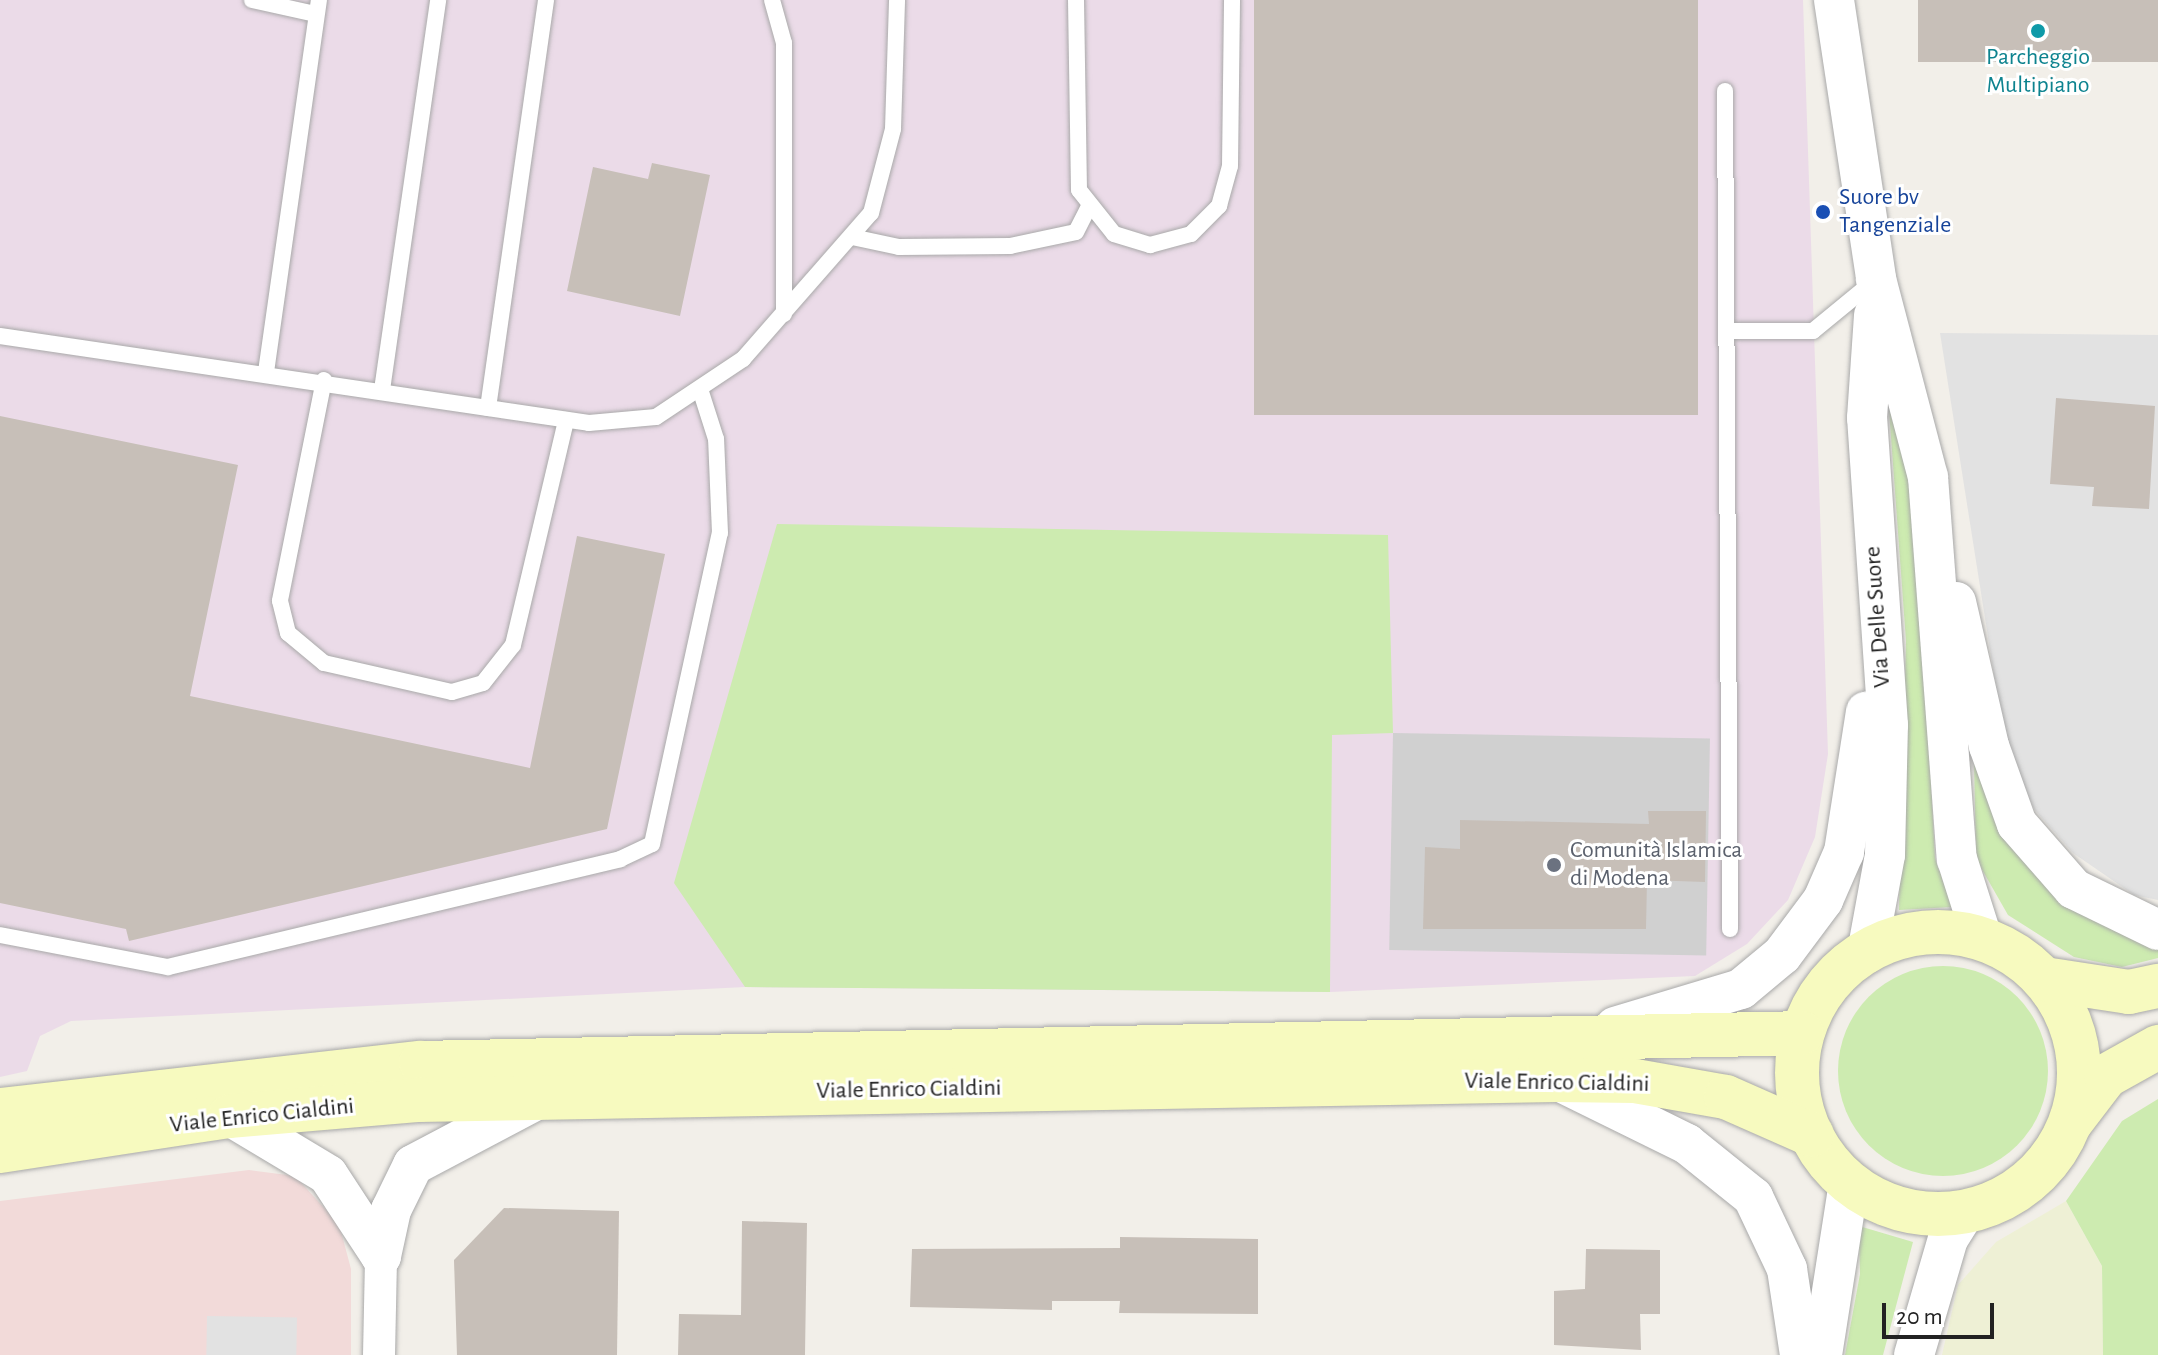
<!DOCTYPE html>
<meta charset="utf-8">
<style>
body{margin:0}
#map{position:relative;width:2158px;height:1355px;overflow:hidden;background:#f2efe9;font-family:"Alegreya Sans",sans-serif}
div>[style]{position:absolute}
.commercial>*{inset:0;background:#f2dad9}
.industrial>*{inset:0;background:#ebdbe8}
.religious>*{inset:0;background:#d0d0d0;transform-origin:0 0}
.farmland>*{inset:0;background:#eef0d5}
.grass>*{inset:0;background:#cdebb0}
.round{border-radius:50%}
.parking>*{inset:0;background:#e2e2e2;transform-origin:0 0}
.building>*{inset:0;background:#c7bfb8;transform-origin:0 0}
.roads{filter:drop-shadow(0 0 2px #a9a9a9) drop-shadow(0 0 2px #a9a9a9)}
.service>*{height:16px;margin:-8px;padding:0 8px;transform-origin:8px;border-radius:8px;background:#fff}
.minor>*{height:32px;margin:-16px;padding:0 16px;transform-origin:16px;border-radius:16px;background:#fff}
.tertiary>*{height:40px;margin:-20px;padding:0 20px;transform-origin:20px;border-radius:20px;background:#fff}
.secondary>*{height:44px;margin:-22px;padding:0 22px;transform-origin:22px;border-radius:22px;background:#f7fabf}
.secondary>.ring{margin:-22px;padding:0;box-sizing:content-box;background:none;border:44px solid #f7fabf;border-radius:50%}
.dots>*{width:22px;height:22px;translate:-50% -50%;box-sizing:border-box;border:4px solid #fff;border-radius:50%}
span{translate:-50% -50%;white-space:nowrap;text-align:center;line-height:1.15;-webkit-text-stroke:6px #fff;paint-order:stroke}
.culture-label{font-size:24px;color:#0d838f}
.transit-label{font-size:24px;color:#164399}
.left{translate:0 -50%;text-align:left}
.street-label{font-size:24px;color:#222}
.worship-label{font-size:24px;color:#5b616d}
.scale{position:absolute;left:1882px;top:1303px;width:112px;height:36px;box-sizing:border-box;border:4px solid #222;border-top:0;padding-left:10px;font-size:24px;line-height:28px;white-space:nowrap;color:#222;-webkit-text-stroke:6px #fff;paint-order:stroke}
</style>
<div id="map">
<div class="commercial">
<div style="clip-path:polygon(249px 1170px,295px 1176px,339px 1224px,351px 1269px,351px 1355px,0 1355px,0 1201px)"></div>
</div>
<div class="industrial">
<div style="clip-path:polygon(0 0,1803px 0,1828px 754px,1815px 837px,1788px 900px,1747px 944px,1695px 976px,1330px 992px,745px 987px,71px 1021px,40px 1036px,27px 1071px,0 1077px)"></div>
</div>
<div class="religious">
<div style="left:1393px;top:733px;width:317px;height:217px;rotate:1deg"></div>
</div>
<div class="farmland">
<div style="clip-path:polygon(2066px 1201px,2102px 1266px,2103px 1355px,1942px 1355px,1958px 1285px,1996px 1242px)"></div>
</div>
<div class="grass">
<div style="clip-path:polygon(1889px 410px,1899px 410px,1920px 569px,1935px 858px,1952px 907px,1899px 910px,1906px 641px)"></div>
<div style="clip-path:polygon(777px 524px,1388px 535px,1393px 733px,1332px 735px,1330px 992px,745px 987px,674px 883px)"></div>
<div style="clip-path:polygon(1974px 762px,2078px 913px,2158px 946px,2158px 958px,2122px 967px,2074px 957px,2008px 915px,1976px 859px)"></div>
<div class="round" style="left:1838px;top:966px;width:210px;height:210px"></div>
<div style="clip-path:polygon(2158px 1099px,2158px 1355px,2103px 1355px,2102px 1266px,2066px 1201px,2122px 1121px)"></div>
<div style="clip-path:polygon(1859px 1226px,1913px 1242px,1883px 1355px,1845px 1355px,1860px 1274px)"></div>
</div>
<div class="parking">
<div style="clip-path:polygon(1940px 333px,2158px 335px,2158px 900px,2134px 895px,2073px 853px,2034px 809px,2006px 751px)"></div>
<div style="left:207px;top:1316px;width:90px;height:39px;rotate:1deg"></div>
</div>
<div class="building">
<div style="left:1254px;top:0;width:444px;height:415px"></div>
<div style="left:1918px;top:0;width:240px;height:62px"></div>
<div style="clip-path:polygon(652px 163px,710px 175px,680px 316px,567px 291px,593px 167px,648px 179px)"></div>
<div style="clip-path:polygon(2056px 398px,2155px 406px,2149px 509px,2092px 506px,2094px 487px,2050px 484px)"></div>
<div style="clip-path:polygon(0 416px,238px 465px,190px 696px,530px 768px,577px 536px,665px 554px,607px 829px,129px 941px,126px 929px,0 903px)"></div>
<div style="clip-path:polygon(1648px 811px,1706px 811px,1705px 882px,1647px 880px,1646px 929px,1423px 929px,1425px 847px,1460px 849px,1460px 820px,1649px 824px)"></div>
<div style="clip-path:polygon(504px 1208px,619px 1211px,617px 1355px,457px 1355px,454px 1260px)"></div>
<div style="clip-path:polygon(742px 1221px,807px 1223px,805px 1355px,678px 1355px,679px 1314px,741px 1315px)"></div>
<div style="clip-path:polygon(1120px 1237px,1258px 1239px,1258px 1314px,1119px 1313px,1120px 1301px,1052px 1301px,1052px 1310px,910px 1307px,912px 1249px,1120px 1248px)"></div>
<div style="clip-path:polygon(1586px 1249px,1660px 1250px,1660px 1314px,1640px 1314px,1641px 1350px,1554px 1345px,1554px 1291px,1585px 1289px)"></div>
</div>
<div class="roads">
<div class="service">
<div style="left:252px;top:0;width:65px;rotate:12.5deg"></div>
<div style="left:772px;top:0;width:45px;rotate:74.4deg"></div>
<div style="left:784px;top:43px;width:271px;rotate:90deg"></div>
<div style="left:1076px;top:0;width:190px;rotate:89.1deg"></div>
<div style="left:1079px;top:190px;width:56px;rotate:51.5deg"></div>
<div style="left:1114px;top:234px;width:38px;rotate:17deg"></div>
<div style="left:1150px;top:245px;width:42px;rotate:-15deg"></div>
<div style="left:1191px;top:234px;width:40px;rotate:-45deg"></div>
<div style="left:1219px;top:206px;width:41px;rotate:-74.6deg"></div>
<div style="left:1230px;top:166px;width:166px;rotate:-89.3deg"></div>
<div style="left:1725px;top:91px;width:838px;rotate:89.66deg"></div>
<div style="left:852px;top:237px;width:48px;rotate:12deg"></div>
<div style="left:899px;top:247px;width:111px;rotate:-0.5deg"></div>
<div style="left:1010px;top:246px;width:67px;rotate:-12deg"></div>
<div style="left:1076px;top:232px;width:27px;rotate:-63deg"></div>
<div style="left:1730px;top:331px;width:83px"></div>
<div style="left:1813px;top:331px;width:80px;rotate:-39.4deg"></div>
<div style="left:0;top:336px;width:595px;rotate:8.4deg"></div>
<div style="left:589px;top:423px;width:67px;rotate:-5.1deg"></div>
<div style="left:656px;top:417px;width:105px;rotate:-33.7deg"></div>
<div style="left:743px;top:359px;width:194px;rotate:-48.8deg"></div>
<div style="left:871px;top:213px;width:87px;rotate:-75.3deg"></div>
<div style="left:893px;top:129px;width:129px;rotate:-88.2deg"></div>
<div style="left:266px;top:372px;width:376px;rotate:-81.9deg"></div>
<div style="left:324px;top:380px;width:225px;rotate:101.3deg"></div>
<div style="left:280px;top:601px;width:33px;rotate:76deg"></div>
<div style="left:288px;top:633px;width:47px;rotate:39.8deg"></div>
<div style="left:324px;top:663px;width:131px;rotate:12.8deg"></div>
<div style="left:452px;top:692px;width:32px;rotate:-16deg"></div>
<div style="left:483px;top:683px;width:48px;rotate:-51.7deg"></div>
<div style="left:513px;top:645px;width:231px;rotate:-76.7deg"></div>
<div style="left:382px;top:390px;width:394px;rotate:-81.8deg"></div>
<div style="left:488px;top:408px;width:412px;rotate:-81.9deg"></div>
<div style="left:0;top:935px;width:171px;rotate:10.8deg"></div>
<div style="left:168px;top:967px;width:465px;rotate:-13.4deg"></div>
<div style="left:620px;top:859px;width:35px;rotate:-25deg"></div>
<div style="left:652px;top:844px;width:318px;rotate:-77.7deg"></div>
<div style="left:720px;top:533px;width:94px;rotate:-92.4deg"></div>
<div style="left:716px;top:439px;width:49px;rotate:-107.7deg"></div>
</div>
<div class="minor">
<div style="left:379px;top:1355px;width:99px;rotate:-88.8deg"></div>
</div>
<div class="tertiary">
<div style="left:1834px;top:0;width:282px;rotate:81.4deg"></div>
<div style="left:1876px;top:279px;width:205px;rotate:75.3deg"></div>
<div style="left:1928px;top:477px;width:383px;rotate:85.7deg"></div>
<div style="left:1957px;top:859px;width:83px;rotate:72.4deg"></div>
<div style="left:1956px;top:602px;width:148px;rotate:77.1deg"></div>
<div style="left:1989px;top:746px;width:83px;rotate:70.3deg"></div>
<div style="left:2017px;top:824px;width:86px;rotate:48.8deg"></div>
<div style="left:2074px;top:889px;width:93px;rotate:26deg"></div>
<div style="left:1867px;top:953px;width:100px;rotate:-79.6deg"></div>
<div style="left:1885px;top:855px;width:130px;rotate:-88.7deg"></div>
<div style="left:1888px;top:725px;width:308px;rotate:-93.9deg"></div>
<div style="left:1867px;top:418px;width:103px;rotate:-86.1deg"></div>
<div style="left:1615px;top:1027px;width:132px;rotate:-16.8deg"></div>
<div style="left:1741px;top:989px;width:53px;rotate:-39.7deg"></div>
<div style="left:1782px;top:955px;width:69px;rotate:-53.3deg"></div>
<div style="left:1823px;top:900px;width:52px;rotate:-66.4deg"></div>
<div style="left:1844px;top:852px;width:142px;rotate:-81.1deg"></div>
<div style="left:1557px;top:1080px;width:145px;rotate:26.2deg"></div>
<div style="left:1687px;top:1144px;width:85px;rotate:38.8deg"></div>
<div style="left:1753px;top:1197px;width:80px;rotate:64.7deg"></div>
<div style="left:1787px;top:1269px;width:87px;rotate:81.4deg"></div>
<div style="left:230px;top:1116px;width:114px;rotate:31deg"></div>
<div style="left:328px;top:1175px;width:97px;rotate:56.8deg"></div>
<div style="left:381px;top:1256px;width:47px;rotate:-77.7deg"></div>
<div style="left:391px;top:1210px;width:50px;rotate:-63.9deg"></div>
<div style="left:413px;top:1165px;width:146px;rotate:-27.8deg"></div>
<div style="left:1822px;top:1355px;width:174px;rotate:-81.1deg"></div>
<div style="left:1914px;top:1355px;width:121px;rotate:-73.7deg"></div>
<div style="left:1948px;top:1239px;width:32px;rotate:-58deg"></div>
</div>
<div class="secondary">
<div class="ring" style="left:1797px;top:932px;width:238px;height:238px"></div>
<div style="left:2044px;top:979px;width:86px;rotate:8.7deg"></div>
<div style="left:2129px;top:992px;width:30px;rotate:-12deg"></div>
<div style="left:0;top:1110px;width:424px;rotate:-6.4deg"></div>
<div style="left:421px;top:1063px;width:1381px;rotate:-1.24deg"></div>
<div style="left:2071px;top:1122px;width:58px;rotate:-52.7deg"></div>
<div style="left:2106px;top:1076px;width:60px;rotate:-29.1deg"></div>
<div style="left:0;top:1151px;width:233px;rotate:-8.7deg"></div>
<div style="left:230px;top:1116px;width:189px;rotate:-4.9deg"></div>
<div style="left:418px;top:1100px;width:1139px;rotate:-1.01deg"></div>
<div style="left:1557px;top:1080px;width:78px;rotate:0.7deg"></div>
<div style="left:1635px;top:1081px;width:92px;rotate:10deg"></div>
<div style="left:1726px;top:1097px;width:94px;rotate:23.8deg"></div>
</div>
</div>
<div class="dots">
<div style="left:2038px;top:31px;background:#0f9aa8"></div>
<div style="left:1823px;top:212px;background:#1a4fb4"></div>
<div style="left:1554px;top:865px;background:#6b7280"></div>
</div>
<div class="culture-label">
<span style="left:2038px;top:72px">Parcheggio<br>Multipiano</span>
</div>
<div class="transit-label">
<span class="left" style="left:1839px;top:212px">Suore bv<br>Tangenziale</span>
</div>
<div class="street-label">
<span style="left:1878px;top:617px;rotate:-94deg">Via Delle Suore</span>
<span style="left:1557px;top:1083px;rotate:1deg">Viale Enrico Cialdini</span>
<span style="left:909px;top:1090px;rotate:-1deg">Viale Enrico Cialdini</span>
<span style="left:262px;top:1116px;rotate:-6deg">Viale Enrico Cialdini</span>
</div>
<div class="worship-label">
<span class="left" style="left:1570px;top:865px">Comunità Islamica<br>di Modena</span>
</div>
<div class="scale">20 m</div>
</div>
